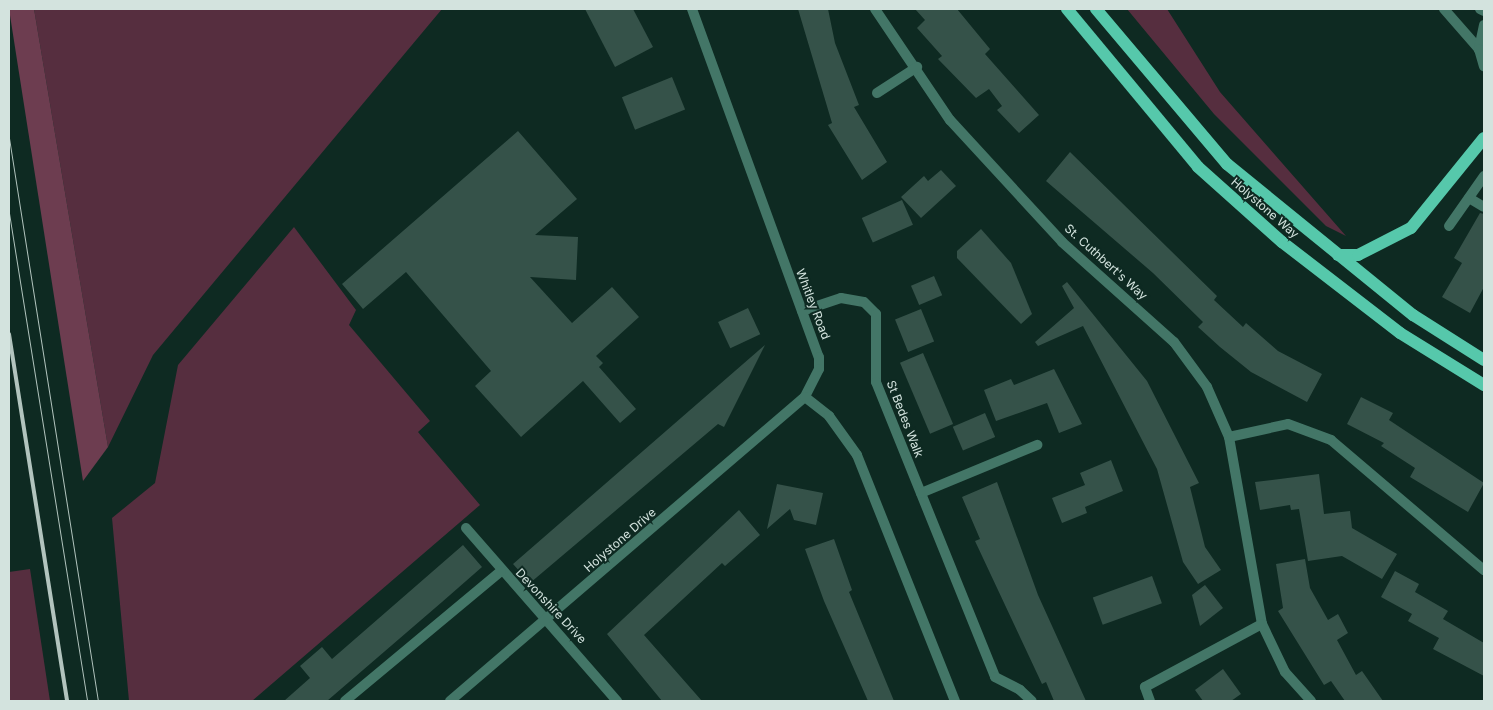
<!DOCTYPE html>
<style>
body{margin:0}
#map{position:relative;width:1493px;height:710px;overflow:hidden;background:#0e2a22;font-family:Inter,sans-serif}
div>[style]{position:absolute}
.green>*{inset:0;background:#562e3f}
.forest>*{inset:0;background:#6d3d50}
.building>*{inset:0;background:#355249;transform-origin:0 0}
.minor>*{height:10px;margin:-5px;padding:0 5px;transform-origin:5px;border-radius:5px;background:#437667}
.tertiary>*{height:10px;margin:-5px;padding:0 5px;transform-origin:5px;border-radius:5px;background:#437667}
.primary>*{height:12px;margin:-6px;padding:0 6px;transform-origin:6px;border-radius:6px;background:#56c8ab}
.tram>*{height:1px;margin:-0.5px;padding:0 0.5px;transform-origin:0.5px;border-radius:0.5px;background:#b2c4be}
.rail>*{height:4px;margin:-2px;padding:0 2px;transform-origin:2px;border-radius:2px;background:#b2c4be}
span{translate:-50% -50%;white-space:nowrap;text-align:center;line-height:1.15;-webkit-text-stroke:4px #0e2a22;paint-order:stroke}
.street-label{font-size:12px;color:#d3e3de}
.frame{position:absolute;inset:0;border:10px solid #d3e3de;pointer-events:none}
</style>
<div id="map">
<div class="green">
<div style="clip-path:polygon(34px 9px,442px 9px,153px 355px,108px 447px)"></div>
<div style="clip-path:polygon(1127px 9px,1167px 9px,1220px 92px,1346px 236px,1326px 226px,1214px 114px)"></div>
<div style="clip-path:polygon(294px 227px,356px 310px,349px 325px,430px 421px,418px 432px,480px 505px,252px 701px,129px 701px,112px 518px,155px 483px,178px 365px)"></div>
<div style="clip-path:polygon(30px 569px,50px 701px,9px 701px,9px 572px)"></div>
</div>
<div class="forest">
<div style="clip-path:polygon(9px 9px,34px 9px,108px 447px,83px 481px)"></div>
</div>
<div class="building">
<div style="clip-path:polygon(585px 9px,633px 9px,653px 47px,615px 67px)"></div>
<div style="clip-path:polygon(798px 9px,828px 9px,835px 43px,859px 105px,854px 107px,887px 162px,862px 180px,828px 125px,832px 123px)"></div>
<div style="clip-path:polygon(915px 9px,957px 9px,990px 49px,985px 54px,1039px 115px,1019px 133px,997px 110px,1002px 106px,989px 89px,976px 98px,938px 59px,942px 56px,917px 28px,925px 20px)"></div>
<div style="left:672px;top:77px;width:35px;height:54px;rotate:68deg"></div>
<div style="clip-path:polygon(518px 131px,577px 199px,535px 235px,578px 237px,576px 280px,530px 277px,572px 323px,612px 287px,639px 317px,596px 356px,603px 363px,599px 367px,636px 409px,620px 423px,583px 381px,521px 437px,475px 386px,491px 371px,406px 272px,363px 309px,342px 284px)"></div>
<div style="clip-path:polygon(1070px 152px,1217px 296px,1214px 300px,1243px 327px,1246px 323px,1278px 351px,1322px 374px,1307px 402px,1251px 372px,1220px 347px,1198px 327px,1203px 322px,1153px 273px,1046px 181px)"></div>
<div style="clip-path:polygon(941px 170px,956px 186px,921px 218px,901px 197px,924px 176px,928px 181px)"></div>
<div style="left:902px;top:200px;width:27px;height:44px;rotate:66deg"></div>
<div style="clip-path:polygon(1480px 213px,1484px 214px,1484px 287px,1470px 313px,1442px 297px,1462px 263px,1454px 258px)"></div>
<div style="clip-path:polygon(981px 229px,1011px 263px,1032px 314px,1021px 324px,957px 258px,957px 251px)"></div>
<div style="left:934px;top:276px;width:21px;height:25px;rotate:67deg"></div>
<div style="clip-path:polygon(1067px 282px,1147px 381px,1199px 483px,1190px 487px,1205px 547px,1221px 570px,1198px 584px,1183px 562px,1157px 469px,1083px 326px,1038px 346px,1035px 342px,1074px 308px,1062px 286px)"></div>
<div style="left:748px;top:308px;width:29px;height:33px;rotate:65deg"></div>
<div style="left:921px;top:309px;width:35px;height:28px;rotate:68deg"></div>
<div style="clip-path:polygon(765px 345px,724px 427px,718px 424px,530px 583px,513px 564px)"></div>
<div style="left:923px;top:353px;width:77px;height:25px;rotate:67deg"></div>
<div style="clip-path:polygon(1054px 369px,1082px 424px,1059px 433px,1047px 403px,996px 421px,984px 390px,1011px 379px,1014px 385px)"></div>
<div style="clip-path:polygon(1361px 397px,1393px 413px,1389px 420px,1484px 483px,1468px 512px,1410px 477px,1415px 468px,1381px 446px,1384px 443px,1347px 424px)"></div>
<div style="left:985px;top:413px;width:26px;height:35px;rotate:67deg"></div>
<div style="clip-path:polygon(1111px 460px,1123px 491px,1085px 507px,1087px 513px,1062px 523px,1052px 498px,1085px 485px,1080px 473px)"></div>
<div style="clip-path:polygon(1319px 474px,1324px 514px,1350px 511px,1352px 528px,1397px 554px,1382px 579px,1342px 556px,1308px 561px,1299px 509px,1291px 510px,1290px 505px,1260px 510px,1255px 482px)"></div>
<div style="clip-path:polygon(997px 482px,1038px 595px,1086px 701px,1054px 701px,1046px 682px,1042px 684px,975px 541px,980px 539px,962px 497px)"></div>
<div style="clip-path:polygon(777px 484px,823px 493px,816px 525px,794px 520px,790px 509px,767px 529px)"></div>
<div style="clip-path:polygon(739px 510px,760px 535px,725px 566px,722px 563px,644px 635px,702px 701px,662px 701px,607px 634px)"></div>
<div style="clip-path:polygon(834px 539px,852px 590px,849px 592px,894px 701px,868px 701px,824px 601px,805px 549px)"></div>
<div style="clip-path:polygon(463px 545px,482px 567px,442px 602px,327px 701px,284px 701px,310px 678px,300px 666px,322px 647px,332px 659px)"></div>
<div style="clip-path:polygon(1305px 559px,1310px 588px,1328px 620px,1338px 614px,1348px 633px,1337px 640px,1356px 675px,1362px 671px,1383px 701px,1345px 701px,1331px 681px,1324px 685px,1278px 611px,1283px 608px,1276px 564px)"></div>
<div style="clip-path:polygon(1395px 571px,1419px 584px,1415px 592px,1448px 611px,1443px 619px,1484px 643px,1484px 676px,1433px 649px,1439px 638px,1408px 621px,1412px 614px,1381px 597px)"></div>
<div style="left:1152px;top:576px;width:29px;height:63px;rotate:70deg"></div>
<div style="clip-path:polygon(1205px 585px,1223px 608px,1200px 626px,1192px 595px)"></div>
<div style="clip-path:polygon(1223px 669px,1241px 694px,1231px 701px,1203px 701px,1195px 690px)"></div>
</div>
<div class="minor">
<div style="left:875px;top:9px;width:134px;rotate:56deg"></div>
<div style="left:950px;top:120px;width:166px;rotate:47.4deg"></div>
<div style="left:1062px;top:242px;width:150px;rotate:41.8deg"></div>
<div style="left:1174px;top:342px;width:56px;rotate:53.7deg"></div>
<div style="left:1207px;top:387px;width:55px;rotate:66.3deg"></div>
<div style="left:1229px;top:437px;width:190px;rotate:80deg"></div>
<div style="left:1262px;top:624px;width:53px;rotate:64.4deg"></div>
<div style="left:1285px;top:672px;width:39px;rotate:48deg"></div>
<div style="left:1444px;top:9px;width:53px;rotate:48.8deg"></div>
<div style="left:1480px;top:9px;width:4px;rotate:27deg"></div>
<div style="left:1484px;top:25px;width:25px;rotate:102deg"></div>
<div style="left:1479px;top:49px;width:18px;rotate:74deg"></div>
<div style="left:877px;top:93px;width:48px;rotate:-33deg"></div>
<div style="left:1469px;top:198px;width:17px;rotate:31deg"></div>
<div style="left:1449px;top:226px;width:61px;rotate:-55deg"></div>
<div style="left:802px;top:311px;width:41px;rotate:-18.4deg"></div>
<div style="left:841px;top:298px;width:23px;rotate:10deg"></div>
<div style="left:864px;top:302px;width:17px;rotate:45deg"></div>
<div style="left:876px;top:314px;width:68px;rotate:90deg"></div>
<div style="left:876px;top:382px;width:318px;rotate:68deg"></div>
<div style="left:995px;top:677px;width:28px;rotate:27deg"></div>
<div style="left:1020px;top:690px;width:16px;rotate:43deg"></div>
<div style="left:1229px;top:437px;width:60px;rotate:-12.4deg"></div>
<div style="left:1288px;top:424px;width:46px;rotate:20.4deg"></div>
<div style="left:1331px;top:440px;width:201px;rotate:40.4deg"></div>
<div style="left:921px;top:493px;width:126px;rotate:-22.5deg"></div>
<div style="left:466px;top:528px;width:230px;rotate:48.9deg"></div>
<div style="left:345px;top:701px;width:203px;rotate:-39.8deg"></div>
<div style="left:450px;top:701px;width:467px;rotate:-40.6deg"></div>
<div style="left:1150px;top:701px;width:15px;rotate:-110deg"></div>
<div style="left:1145px;top:687px;width:133px;rotate:-28.3deg"></div>
</div>
<div class="tertiary">
<div style="left:692px;top:9px;width:370px;rotate:70deg"></div>
<div style="left:819px;top:357px;width:12px;rotate:90deg"></div>
<div style="left:819px;top:369px;width:31px;rotate:117deg"></div>
<div style="left:805px;top:397px;width:31px;rotate:38deg"></div>
<div style="left:829px;top:416px;width:48px;rotate:54.3deg"></div>
<div style="left:857px;top:455px;width:265px;rotate:68.3deg"></div>
</div>
<div class="primary">
<div style="left:1067px;top:9px;width:205px;rotate:50.3deg"></div>
<div style="left:1198px;top:167px;width:113px;rotate:41.8deg"></div>
<div style="left:1282px;top:242px;width:149px;rotate:37.6deg"></div>
<div style="left:1400px;top:333px;width:99px;rotate:31.8deg"></div>
<div style="left:1096px;top:9px;width:203px;rotate:49.8deg"></div>
<div style="left:1227px;top:164px;width:240px;rotate:39.1deg"></div>
<div style="left:1413px;top:315px;width:84px;rotate:32.4deg"></div>
<div style="left:1338px;top:255px;width:20px"></div>
<div style="left:1358px;top:255px;width:59px;rotate:-27deg"></div>
<div style="left:1411px;top:228px;width:116px;rotate:-51deg"></div>
</div>
<div class="tram">
<div style="left:9px;top:138px;width:570px;rotate:81.02deg"></div>
<div style="left:9px;top:213px;width:494px;rotate:80.9deg"></div>
</div>
<div class="rail">
<div style="left:9px;top:334px;width:372px;rotate:81deg"></div>
</div>
<div class="street-label">
<span style="left:1265px;top:208px;rotate:41deg">Holystone Way</span>
<span style="left:1106px;top:262px;rotate:42deg">St. Cuthbert's Way</span>
<span style="left:813px;top:304px;rotate:69deg">Whitley Road</span>
<span style="left:905px;top:419px;rotate:69deg">St Bedes Walk</span>
<span style="left:620px;top:540px;rotate:-41deg">Holystone Drive</span>
<span style="left:551px;top:606px;rotate:47deg">Devonshire Drive</span>
</div>
<div class="frame"></div>
</div>
